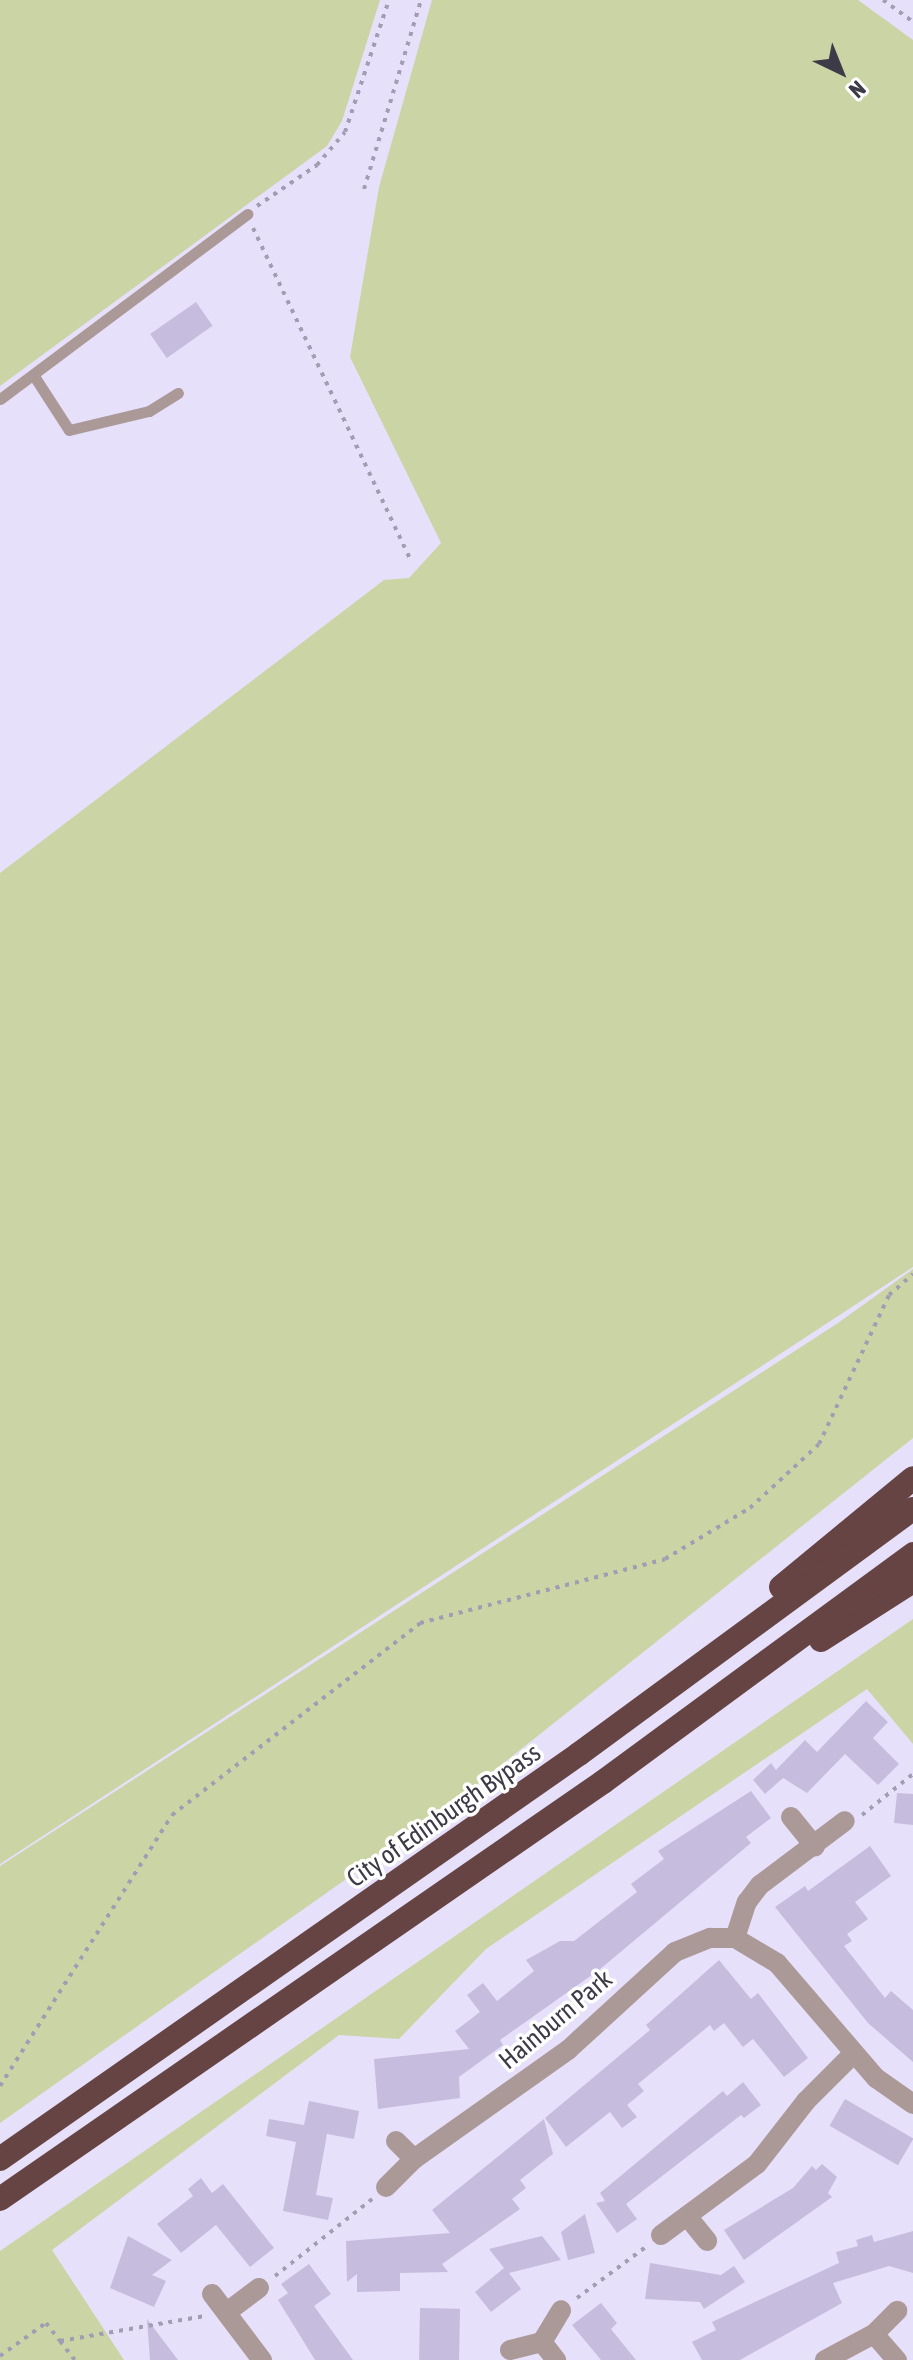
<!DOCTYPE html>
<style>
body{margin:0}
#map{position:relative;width:913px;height:2360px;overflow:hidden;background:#e7e0fb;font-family:"Asap Condensed",sans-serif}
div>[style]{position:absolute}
.green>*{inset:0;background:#cbd4a4}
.building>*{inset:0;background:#c6bdde;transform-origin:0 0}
.path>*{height:4px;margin-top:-2px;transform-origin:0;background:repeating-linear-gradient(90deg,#a29db2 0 4px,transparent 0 10px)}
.lane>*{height:11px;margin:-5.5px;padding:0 5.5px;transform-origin:5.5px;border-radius:5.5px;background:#ab9998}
.street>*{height:20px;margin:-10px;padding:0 10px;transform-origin:10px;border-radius:10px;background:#ab9998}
.highway>*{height:24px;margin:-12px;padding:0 12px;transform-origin:12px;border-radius:12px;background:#644}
span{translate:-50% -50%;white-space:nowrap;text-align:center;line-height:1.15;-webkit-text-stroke:7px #fff;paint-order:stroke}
.street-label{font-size:26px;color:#3e3b48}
.north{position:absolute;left:801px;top:32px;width:80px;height:80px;-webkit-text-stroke:6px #fff;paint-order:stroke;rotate:137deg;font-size:22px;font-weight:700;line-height:32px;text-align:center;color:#3e3b48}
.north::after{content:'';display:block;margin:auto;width:28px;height:36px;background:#3e3b48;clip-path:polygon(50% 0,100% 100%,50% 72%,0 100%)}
</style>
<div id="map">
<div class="green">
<div style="clip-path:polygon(0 0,380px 0,342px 121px,327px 146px,0 386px)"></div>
<div style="clip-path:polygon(432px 0,858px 0,913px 40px,913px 1267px,0 1864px,0 873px,384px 580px,409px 578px,441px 543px,350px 357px,379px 187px)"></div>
<div style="clip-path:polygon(913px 1269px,913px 1438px,447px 1808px,0 2123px,0 1866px,838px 1323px)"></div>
<div style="clip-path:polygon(913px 1619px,913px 1744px,867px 1689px,486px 1949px,399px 2039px,339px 2035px,52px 2250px,124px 2360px,0 2360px,0 2251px)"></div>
</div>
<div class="building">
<div style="left:196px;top:302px;width:29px;height:56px;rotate:55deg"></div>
<div style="clip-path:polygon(866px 1701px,888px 1722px,873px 1738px,899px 1764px,878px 1785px,845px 1754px,807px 1793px,783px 1778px,765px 1794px,753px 1780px,771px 1763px,776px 1770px,805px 1740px,817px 1752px)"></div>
<div style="clip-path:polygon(751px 1791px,771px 1818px,746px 1837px,751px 1843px,599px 1970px,500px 2040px,503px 2045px,459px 2077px,460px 2098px,378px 2109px,374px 2059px,469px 2049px,455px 2031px,480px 2012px,467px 1995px,483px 1983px,497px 2001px,534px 1971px,526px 1960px,560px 1941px,574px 1941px,637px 1892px,631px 1884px,664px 1859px,658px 1851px)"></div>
<div style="clip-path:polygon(897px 1793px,913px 1794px,913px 1825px,894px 1823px)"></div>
<div style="clip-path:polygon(870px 1846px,891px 1876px,855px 1902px,868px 1919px,847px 1934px,852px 1941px,844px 1946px,885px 1998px,891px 1991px,913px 2010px,913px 2062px,868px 2023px,775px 1907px,805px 1886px,808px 1891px)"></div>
<div style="clip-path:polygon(719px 1960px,751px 1999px,758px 1993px,808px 2058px,784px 2077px,753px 2039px,743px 2047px,724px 2023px,714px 2031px,710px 2025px,638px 2084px,644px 2091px,627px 2105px,637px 2117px,622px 2128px,610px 2112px,566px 2147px,545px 2118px,650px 2030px,646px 2025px)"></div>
<div style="clip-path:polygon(743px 2082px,761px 2105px,744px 2118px,741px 2115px,626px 2204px,637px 2219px,617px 2233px,596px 2203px,605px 2201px,600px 2193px,723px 2091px,727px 2096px)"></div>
<div style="left:845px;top:2099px;width:79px;height:31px;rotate:30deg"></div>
<div style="clip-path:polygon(309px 2101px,359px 2111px,354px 2139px,327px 2134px,316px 2195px,333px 2198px,328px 2220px,283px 2211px,296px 2142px,266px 2136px,269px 2119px,304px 2125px)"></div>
<div style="clip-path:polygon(544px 2119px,553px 2154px,520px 2180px,526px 2188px,512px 2199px,520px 2209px,442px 2264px,448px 2272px,400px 2273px,400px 2291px,357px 2292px,357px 2274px,347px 2282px,346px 2241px,450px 2233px,432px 2210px)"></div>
<div style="clip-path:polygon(822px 2164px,837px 2177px,828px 2193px,832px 2197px,744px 2260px,724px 2230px,793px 2188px,812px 2166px,816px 2170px)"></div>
<div style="clip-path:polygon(201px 2178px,212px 2193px,223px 2184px,274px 2248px,250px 2267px,216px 2225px,181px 2253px,157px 2224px,193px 2196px,188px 2189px)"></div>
<div style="clip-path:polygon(585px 2214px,595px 2253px,568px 2260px,561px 2232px)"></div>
<div style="clip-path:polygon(913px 2231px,913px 2273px,889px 2266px,833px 2283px,842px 2303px,740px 2360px,702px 2360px,692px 2342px,716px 2330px,712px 2322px,839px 2263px,836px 2252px,858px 2246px,856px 2240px,872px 2235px,874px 2242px)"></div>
<div style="clip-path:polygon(128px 2236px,172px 2260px,152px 2275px,166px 2281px,154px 2307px,110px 2288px)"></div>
<div style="clip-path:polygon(542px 2236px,561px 2260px,509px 2273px,521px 2289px,491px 2312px,475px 2292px,504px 2268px,489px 2249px)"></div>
<div style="clip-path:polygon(650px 2263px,721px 2275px,734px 2266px,745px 2282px,704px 2309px,700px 2302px,645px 2299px)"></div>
<div style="clip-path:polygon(309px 2264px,331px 2294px,314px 2306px,353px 2360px,315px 2360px,278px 2300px,288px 2293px,281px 2284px)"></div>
<div style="clip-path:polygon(601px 2303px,617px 2323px,611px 2329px,636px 2360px,601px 2360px,572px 2325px)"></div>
<div style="left:420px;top:2308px;width:40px;height:52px;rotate:1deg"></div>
<div style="clip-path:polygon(147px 2319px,178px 2360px,150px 2360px)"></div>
</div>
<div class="path">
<div style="left:883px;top:0;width:37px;rotate:36deg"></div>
<div style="left:364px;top:189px;width:197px;rotate:-73.2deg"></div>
<div style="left:257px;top:206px;width:73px;rotate:-34.3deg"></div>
<div style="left:317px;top:165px;width:43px;rotate:-49.7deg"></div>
<div style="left:345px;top:132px;width:139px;rotate:-71.6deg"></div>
<div style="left:253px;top:228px;width:366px;rotate:64.6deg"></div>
<div style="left:862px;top:1815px;width:65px;rotate:-38.8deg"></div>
<div style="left:0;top:2086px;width:321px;rotate:-57.6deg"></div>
<div style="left:172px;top:1815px;width:314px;rotate:-37.7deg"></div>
<div style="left:420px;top:1623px;width:253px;rotate:-14.6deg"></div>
<div style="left:665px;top:1559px;width:99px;rotate:-31deg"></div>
<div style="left:750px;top:1508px;width:94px;rotate:-42.8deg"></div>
<div style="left:819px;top:1444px;width:165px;rotate:-64.8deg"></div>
<div style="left:889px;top:1295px;width:32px;rotate:-41deg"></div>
<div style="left:275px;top:2276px;width:124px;rotate:-38.4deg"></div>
<div style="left:577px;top:2298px;width:87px;rotate:-36.6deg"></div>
<div style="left:60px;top:2341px;width:24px;rotate:52deg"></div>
<div style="left:0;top:2356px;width:57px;rotate:-35.7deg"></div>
<div style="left:46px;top:2323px;width:23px;rotate:52deg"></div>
<div style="left:60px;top:2341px;width:147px;rotate:-9.8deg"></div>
</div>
<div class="lane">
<div style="left:34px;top:376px;width:64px;rotate:57.1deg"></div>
<div style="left:69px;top:430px;width:82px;rotate:-13.4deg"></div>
<div style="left:149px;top:411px;width:34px;rotate:-32deg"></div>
<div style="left:0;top:399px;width:309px;rotate:-36.8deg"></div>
</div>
<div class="street">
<div style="left:791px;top:1817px;width:38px;rotate:51deg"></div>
<div style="left:735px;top:1938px;width:38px;rotate:-72deg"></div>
<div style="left:747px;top:1902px;width:21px;rotate:-53deg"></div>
<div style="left:760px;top:1885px;width:106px;rotate:-37deg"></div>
<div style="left:396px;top:2141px;width:25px;rotate:45deg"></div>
<div style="left:386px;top:2187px;width:40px;rotate:-45deg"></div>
<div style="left:414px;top:2159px;width:189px;rotate:-35.3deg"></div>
<div style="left:568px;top:2050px;width:145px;rotate:-42.5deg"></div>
<div style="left:675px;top:1952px;width:38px;rotate:-22deg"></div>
<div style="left:710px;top:1938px;width:25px"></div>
<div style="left:735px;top:1938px;width:49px;rotate:30.8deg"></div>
<div style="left:777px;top:1963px;width:152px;rotate:49.3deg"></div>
<div style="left:876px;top:2078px;width:45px;rotate:35.1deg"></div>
<div style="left:687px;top:2216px;width:32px;rotate:51deg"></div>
<div style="left:661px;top:2235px;width:119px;rotate:-36.5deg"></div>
<div style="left:757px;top:2164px;width:80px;rotate:-52.1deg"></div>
<div style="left:806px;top:2101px;width:66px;rotate:-45deg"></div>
<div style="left:212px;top:2294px;width:83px;rotate:52.9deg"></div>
<div style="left:227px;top:2312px;width:40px;rotate:-37deg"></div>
<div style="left:874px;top:2334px;width:35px;rotate:49deg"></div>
<div style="left:542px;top:2342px;width:23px;rotate:52deg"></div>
<div style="left:510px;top:2350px;width:33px;rotate:-14deg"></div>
<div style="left:542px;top:2342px;width:37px;rotate:-59deg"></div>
<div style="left:825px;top:2360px;width:55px;rotate:-28deg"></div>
<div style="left:874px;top:2334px;width:33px;rotate:-45deg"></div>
</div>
<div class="highway">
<div style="left:781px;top:1587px;width:171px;rotate:-39.5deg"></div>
<div style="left:821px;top:1640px;width:109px;rotate:-32.7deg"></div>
<div style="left:0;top:2159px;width:707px;rotate:-34.97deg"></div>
<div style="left:579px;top:1754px;width:414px;rotate:-36.3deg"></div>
<div style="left:0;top:2199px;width:733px;rotate:-34.67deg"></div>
<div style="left:603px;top:1782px;width:385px;rotate:-36.3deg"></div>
</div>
<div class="street-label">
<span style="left:444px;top:1816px;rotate:-35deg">City of Edinburgh Bypass</span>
<span style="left:556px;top:2020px;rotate:-40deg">Hainburn Park</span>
</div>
<div class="north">N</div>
</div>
